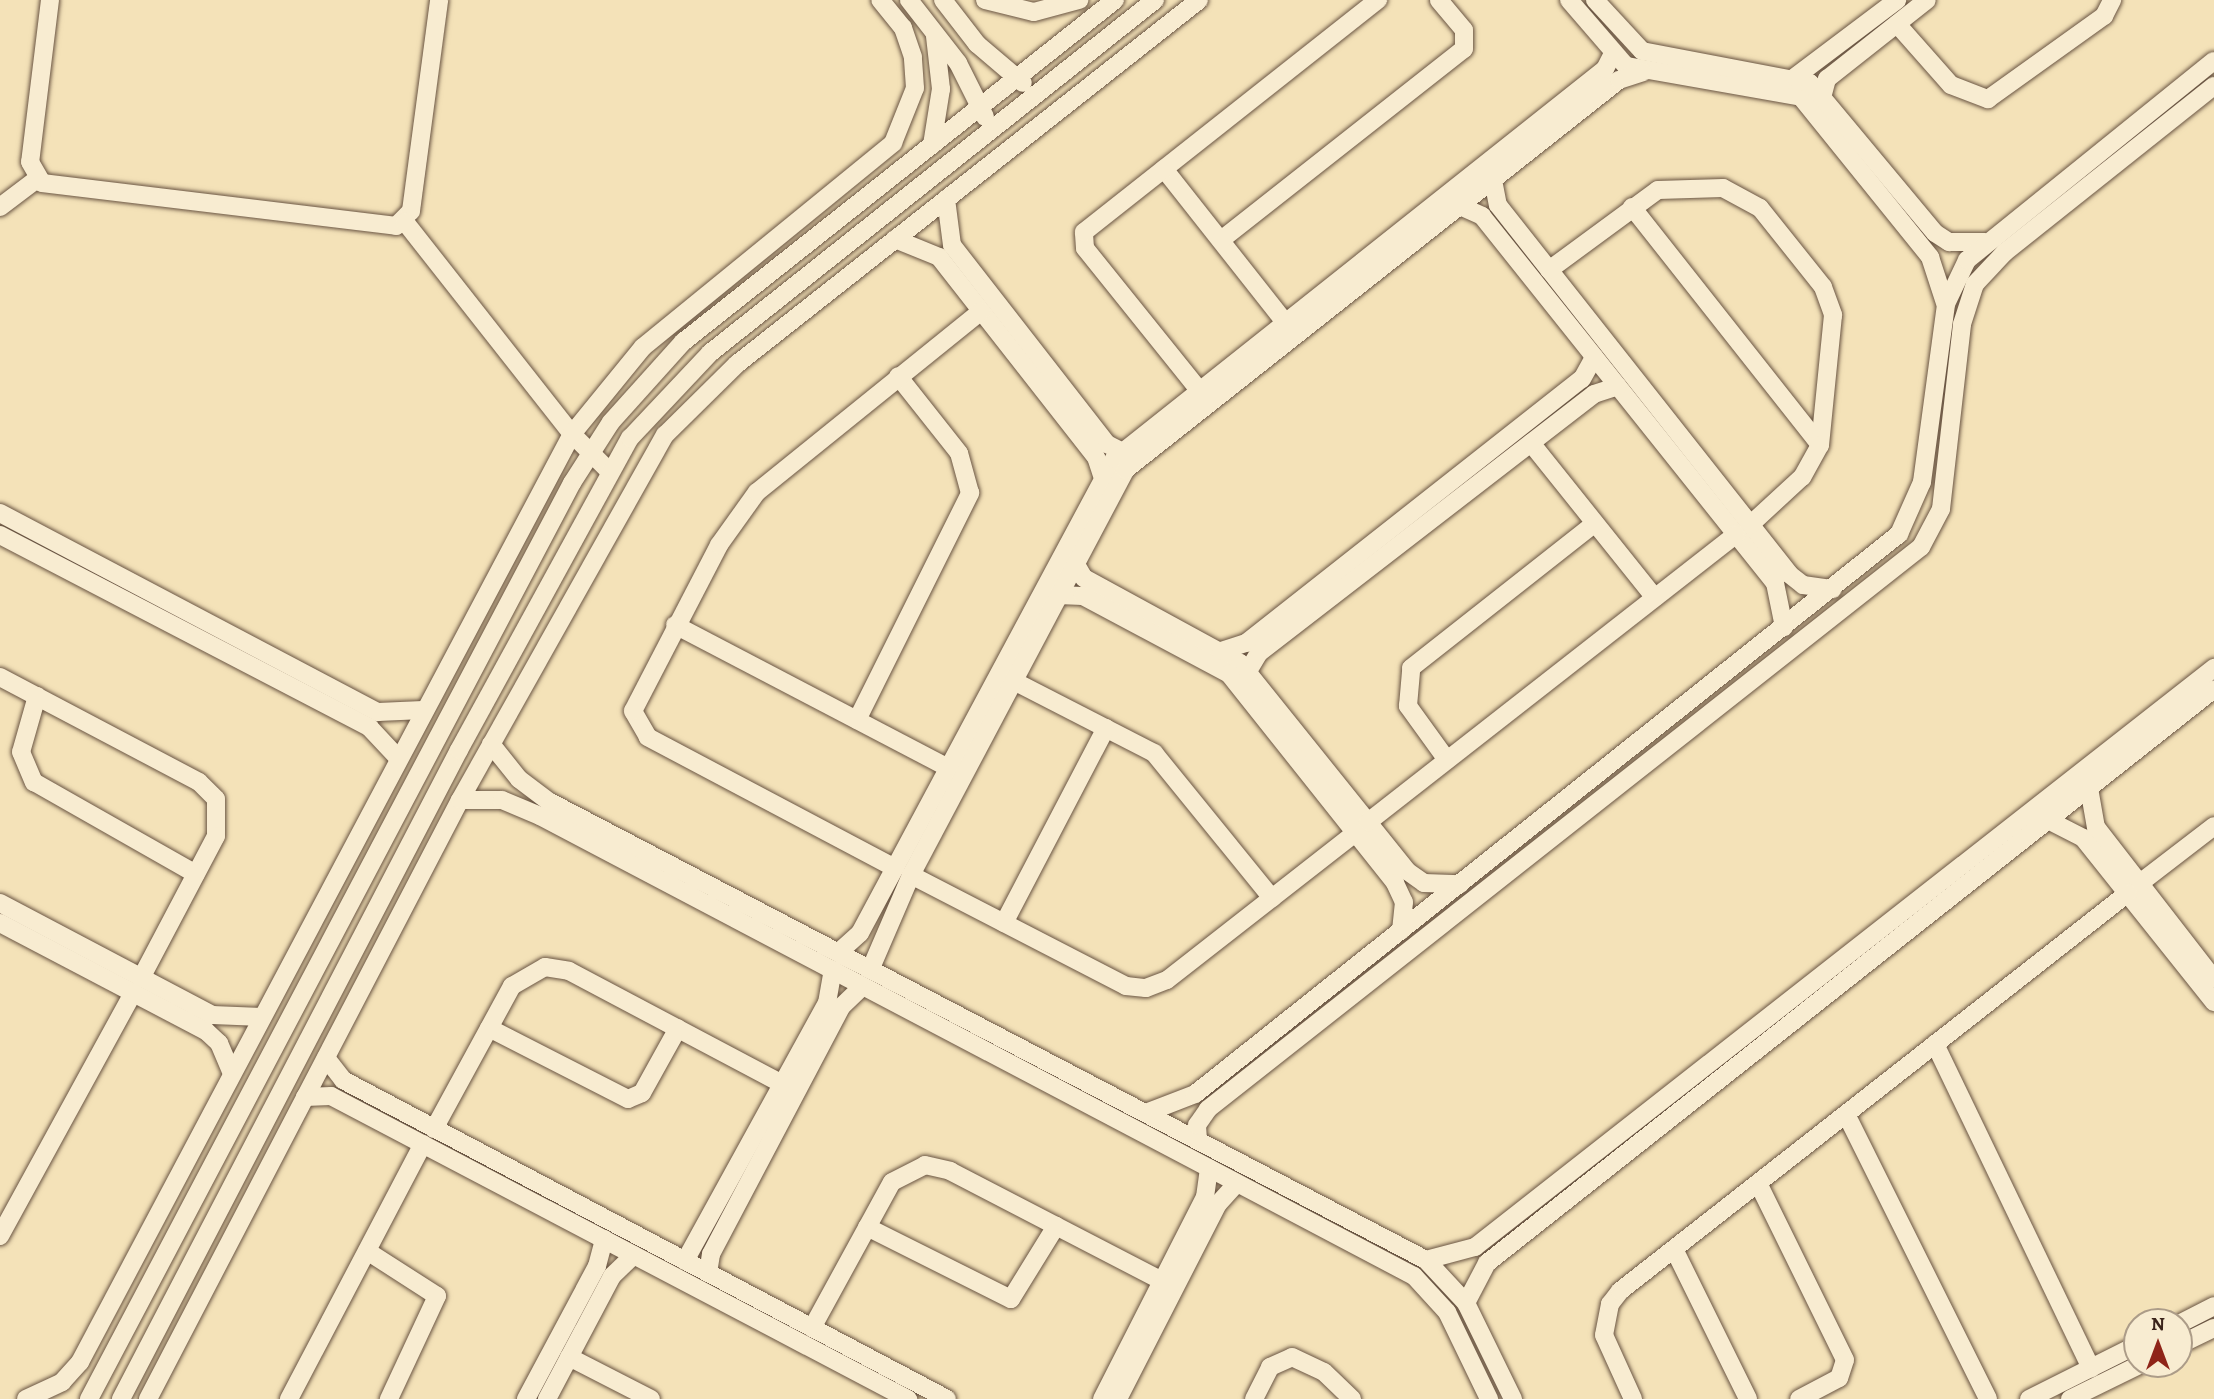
<!DOCTYPE html>
<style>
body{margin:0}
#map{position:relative;width:2214px;height:1399px;overflow:hidden;background:#f4e2b8;font-family:Alegreya,serif}
div>[style]{position:absolute}
.roads{filter:drop-shadow(0 0 2px #695442) drop-shadow(0 0 2px #695442)}
.minor>*{height:18px;margin:-9px;padding:0 9px;transform-origin:9px;border-radius:9px;background:#f8ecd1}
span{translate:-50% -50%;white-space:nowrap;text-align:center;line-height:1.15;-webkit-text-stroke:5px #f8ecd1;paint-order:stroke}
.north{position:absolute;left:2123px;top:1308px;width:70px;height:70px;box-sizing:border-box;background:#f8ecd1;border:2px solid #ac9c88;border-radius:50%;rotate:0deg;font-size:19px;font-weight:700;line-height:28px;text-align:center;color:#3b241b}
.north::after{content:'';display:block;margin:auto;width:24px;height:32px;background:#8f2418;clip-path:polygon(50% 0,100% 100%,50% 72%,0 100%)}
</style>
<div id="map">
<div class="roads">
<div class="minor">
<div style="left:50px;top:0;width:163px;rotate:97deg"></div>
<div style="left:30px;top:162px;width:24px;rotate:60deg"></div>
<div style="left:42px;top:183px;width:357px;rotate:6.9deg"></div>
<div style="left:396px;top:226px;width:21px;rotate:-45deg"></div>
<div style="left:411px;top:211px;width:213px;rotate:-82.4deg"></div>
<div style="left:909px;top:0;width:80px;rotate:52.1deg"></div>
<div style="left:958px;top:63px;width:60px;rotate:63.4deg"></div>
<div style="left:943px;top:0;width:56px;rotate:52.3deg"></div>
<div style="left:977px;top:44px;width:60px;rotate:40.3deg"></div>
<div style="left:985px;top:0;width:50px;rotate:13.8deg"></div>
<div style="left:1034px;top:12px;width:47px;rotate:-14.9deg"></div>
<div style="left:1569px;top:0;width:87px;rotate:49.2deg"></div>
<div style="left:1626px;top:66px;width:178px;rotate:10deg"></div>
<div style="left:1801px;top:97px;width:206px;rotate:51.1deg"></div>
<div style="left:1930px;top:257px;width:48px;rotate:71.9deg"></div>
<div style="left:1595px;top:0;width:69px;rotate:47.3deg"></div>
<div style="left:1642px;top:51px;width:171px;rotate:10.8deg"></div>
<div style="left:1810px;top:83px;width:195px;rotate:50.2deg"></div>
<div style="left:1935px;top:233px;width:17px;rotate:33deg"></div>
<div style="left:1949px;top:242px;width:36px"></div>
<div style="left:1897px;top:24px;width:81px;rotate:48.5deg"></div>
<div style="left:1951px;top:85px;width:40px;rotate:21deg"></div>
<div style="left:1988px;top:99px;width:143px;rotate:-35.6deg"></div>
<div style="left:2104px;top:16px;width:18px;rotate:-63deg"></div>
<div style="left:1795px;top:77px;width:128px;rotate:-37deg"></div>
<div style="left:1823px;top:94px;width:16px;rotate:-75deg"></div>
<div style="left:1827px;top:79px;width:127px;rotate:-38.3deg"></div>
<div style="left:932px;top:145px;width:57px;rotate:-80.9deg"></div>
<div style="left:941px;top:89px;width:53px;rotate:-96.5deg"></div>
<div style="left:1164px;top:169px;width:195px;rotate:51.7deg"></div>
<div style="left:1493px;top:180px;width:25px;rotate:79deg"></div>
<div style="left:1498px;top:205px;width:470px;rotate:51.7deg"></div>
<div style="left:1789px;top:574px;width:18px;rotate:38deg"></div>
<div style="left:1803px;top:585px;width:30px;rotate:8deg"></div>
<div style="left:946px;top:199px;width:46px;rotate:82.6deg"></div>
<div style="left:952px;top:245px;width:252px;rotate:52.1deg"></div>
<div style="left:1107px;top:444px;width:16px;rotate:27deg"></div>
<div style="left:1460px;top:206px;width:24px;rotate:24deg"></div>
<div style="left:1482px;top:216px;width:470px;rotate:51.4deg"></div>
<div style="left:1775px;top:583px;width:45px;rotate:78.4deg"></div>
<div style="left:0;top:207px;width:46px;rotate:-37.1deg"></div>
<div style="left:1632px;top:207px;width:303px;rotate:51.7deg"></div>
<div style="left:405px;top:222px;width:270px;rotate:51.8deg"></div>
<div style="left:572px;top:434px;width:52px;rotate:45deg"></div>
<div style="left:895px;top:239px;width:48px;rotate:22.2deg"></div>
<div style="left:939px;top:257px;width:254px;rotate:51.9deg"></div>
<div style="left:1096px;top:457px;width:19px;rotate:72deg"></div>
<div style="left:1221px;top:240px;width:309px;rotate:-38.2deg"></div>
<div style="left:1464px;top:49px;width:19px;rotate:-90deg"></div>
<div style="left:1464px;top:30px;width:39px;rotate:-130deg"></div>
<div style="left:1549px;top:270px;width:135px;rotate:-36.3deg"></div>
<div style="left:1658px;top:190px;width:65px;rotate:-1.8deg"></div>
<div style="left:1723px;top:188px;width:42px;rotate:28.4deg"></div>
<div style="left:1760px;top:208px;width:101px;rotate:51.4deg"></div>
<div style="left:1823px;top:287px;width:30px;rotate:70deg"></div>
<div style="left:1833px;top:315px;width:131px;rotate:95.7deg"></div>
<div style="left:1820px;top:445px;width:37px;rotate:119deg"></div>
<div style="left:1802px;top:477px;width:71px;rotate:137.3deg"></div>
<div style="left:1199px;top:390px;width:182px;rotate:-128.8deg"></div>
<div style="left:1085px;top:248px;width:16px;rotate:-94deg"></div>
<div style="left:1084px;top:232px;width:375px;rotate:-38.3deg"></div>
<div style="left:1531px;top:443px;width:198px;rotate:51.3deg"></div>
<div style="left:0;top:513px;width:427px;rotate:27.8deg"></div>
<div style="left:378px;top:712px;width:45px;rotate:-2.5deg"></div>
<div style="left:0;top:535px;width:417px;rotate:27.5deg"></div>
<div style="left:370px;top:728px;width:41px;rotate:47deg"></div>
<div style="left:1074px;top:561px;width:20px;rotate:60deg"></div>
<div style="left:1084px;top:578px;width:178px;rotate:28.6deg"></div>
<div style="left:1240px;top:663px;width:267px;rotate:51.2deg"></div>
<div style="left:1407px;top:871px;width:21px;rotate:35deg"></div>
<div style="left:1424px;top:883px;width:36px;rotate:2deg"></div>
<div style="left:1057px;top:595px;width:26px;rotate:2deg"></div>
<div style="left:1083px;top:596px;width:166px;rotate:28.1deg"></div>
<div style="left:1229px;top:674px;width:267px;rotate:51.5deg"></div>
<div style="left:1395px;top:883px;width:21px;rotate:65deg"></div>
<div style="left:1404px;top:902px;width:29px;rotate:96deg"></div>
<div style="left:675px;top:625px;width:308px;rotate:27.6deg"></div>
<div style="left:1221px;top:651px;width:26px;rotate:-18deg"></div>
<div style="left:1246px;top:643px;width:427px;rotate:-38.2deg"></div>
<div style="left:1582px;top:379px;width:25px;rotate:-61deg"></div>
<div style="left:1248px;top:671px;width:21px;rotate:-59deg"></div>
<div style="left:1259px;top:653px;width:423px;rotate:-37.7deg"></div>
<div style="left:1594px;top:394px;width:25px;rotate:-18deg"></div>
<div style="left:0;top:677px;width:225px;rotate:27.8deg"></div>
<div style="left:199px;top:782px;width:24px;rotate:45deg"></div>
<div style="left:216px;top:799px;width:37px;rotate:90deg"></div>
<div style="left:216px;top:836px;width:161px;rotate:117.8deg"></div>
<div style="left:1012px;top:680px;width:160px;rotate:27.2deg"></div>
<div style="left:1154px;top:753px;width:187px;rotate:50.9deg"></div>
<div style="left:37px;top:696px;width:58px;rotate:105.9deg"></div>
<div style="left:21px;top:752px;width:33px;rotate:67deg"></div>
<div style="left:34px;top:782px;width:186px;rotate:29.6deg"></div>
<div style="left:857px;top:720px;width:254px;rotate:-63.5deg"></div>
<div style="left:970px;top:493px;width:41px;rotate:-105.4deg"></div>
<div style="left:959px;top:453px;width:98px;rotate:-128.4deg"></div>
<div style="left:491px;top:744px;width:45px;rotate:51.3deg"></div>
<div style="left:519px;top:779px;width:39px;rotate:37deg"></div>
<div style="left:550px;top:802px;width:989px;rotate:27.6deg"></div>
<div style="left:1426px;top:1260px;width:59px;rotate:47.1deg"></div>
<div style="left:1466px;top:1303px;width:107px;rotate:63.9deg"></div>
<div style="left:1447px;top:760px;width:67px;rotate:-125.8deg"></div>
<div style="left:1408px;top:706px;width:38px;rotate:-85deg"></div>
<div style="left:1411px;top:668px;width:234px;rotate:-38.2deg"></div>
<div style="left:2089px;top:788px;width:40px;rotate:80deg"></div>
<div style="left:2096px;top:827px;width:192px;rotate:52.2deg"></div>
<div style="left:460px;top:800px;width:42px"></div>
<div style="left:502px;top:800px;width:41px;rotate:22.8deg"></div>
<div style="left:540px;top:816px;width:988px;rotate:27.76deg"></div>
<div style="left:1414px;top:1276px;width:49px;rotate:47.5deg"></div>
<div style="left:1447px;top:1312px;width:97px;rotate:64.2deg"></div>
<div style="left:2048px;top:820px;width:39px;rotate:27deg"></div>
<div style="left:2083px;top:838px;width:210px;rotate:51.4deg"></div>
<div style="left:1368px;top:822px;width:467px;rotate:-38deg"></div>
<div style="left:895px;top:868px;width:280px;rotate:-152.1deg"></div>
<div style="left:648px;top:737px;width:30px;rotate:-120deg"></div>
<div style="left:633px;top:711px;width:187px;rotate:-62.6deg"></div>
<div style="left:719px;top:545px;width:65px;rotate:-54.4deg"></div>
<div style="left:757px;top:492px;width:288px;rotate:-38.9deg"></div>
<div style="left:911px;top:875px;width:242px;rotate:27.3deg"></div>
<div style="left:1126px;top:986px;width:20px;rotate:6deg"></div>
<div style="left:1146px;top:988px;width:22px;rotate:-21deg"></div>
<div style="left:1167px;top:980px;width:239px;rotate:-38deg"></div>
<div style="left:2140px;top:883px;width:93px;rotate:-37.6deg"></div>
<div style="left:0;top:903px;width:240px;rotate:27.8deg"></div>
<div style="left:212px;top:1015px;width:50px;rotate:2.3deg"></div>
<div style="left:0;top:923px;width:233px;rotate:27.7deg"></div>
<div style="left:206px;top:1031px;width:18px;rotate:43deg"></div>
<div style="left:219px;top:1043px;width:33px;rotate:67deg"></div>
<div style="left:1004px;top:923px;width:220px;rotate:-62.4deg"></div>
<div style="left:839px;top:952px;width:28px;rotate:-42deg"></div>
<div style="left:860px;top:933px;width:538px;rotate:-61.81deg"></div>
<div style="left:1114px;top:459px;width:627px;rotate:-38.46deg"></div>
<div style="left:1605px;top:69px;width:16px;rotate:-63deg"></div>
<div style="left:871px;top:968px;width:101px;rotate:-66.7deg"></div>
<div style="left:911px;top:875px;width:458px;rotate:-62.1deg"></div>
<div style="left:1125px;top:470px;width:629px;rotate:-38.29deg"></div>
<div style="left:1619px;top:80px;width:25px;rotate:-18deg"></div>
<div style="left:489px;top:1028px;width:156px;rotate:27.1deg"></div>
<div style="left:628px;top:1099px;width:15px;rotate:-23deg"></div>
<div style="left:642px;top:1093px;width:74px;rotate:-61deg"></div>
<div style="left:1935px;top:1044px;width:360px;rotate:64.3deg"></div>
<div style="left:326px;top:1058px;width:28px;rotate:52deg"></div>
<div style="left:343px;top:1080px;width:683px;rotate:27.84deg"></div>
<div style="left:305px;top:1097px;width:26px;rotate:-2deg"></div>
<div style="left:331px;top:1096px;width:652px;rotate:27.71deg"></div>
<div style="left:1146px;top:1113px;width:53px;rotate:-21.2deg"></div>
<div style="left:1195px;top:1094px;width:900px;rotate:-38.5deg"></div>
<div style="left:1899px;top:534px;width:57px;rotate:-66.1deg"></div>
<div style="left:1922px;top:482px;width:180px;rotate:-82.3deg"></div>
<div style="left:1946px;top:304px;width:49px;rotate:-64.5deg"></div>
<div style="left:1967px;top:260px;width:317px;rotate:-38.9deg"></div>
<div style="left:1846px;top:1114px;width:318px;rotate:63.5deg"></div>
<div style="left:434px;top:1129px;width:163px;rotate:-61.4deg"></div>
<div style="left:512px;top:986px;width:38px;rotate:-30deg"></div>
<div style="left:545px;top:967px;width:24px;rotate:9deg"></div>
<div style="left:569px;top:971px;width:243px;rotate:27.9deg"></div>
<div style="left:1198px;top:1140px;width:15px;rotate:-94deg"></div>
<div style="left:1197px;top:1125px;width:19px;rotate:-55deg"></div>
<div style="left:1208px;top:1109px;width:908px;rotate:-38.25deg"></div>
<div style="left:1921px;top:547px;width:43px;rotate:-62.2deg"></div>
<div style="left:1941px;top:509px;width:186px;rotate:-83.5deg"></div>
<div style="left:1962px;top:324px;width:42px;rotate:-72deg"></div>
<div style="left:1975px;top:284px;width:44px;rotate:-46.8deg"></div>
<div style="left:2005px;top:252px;width:267px;rotate:-38.5deg"></div>
<div style="left:1758px;top:1183px;width:197px;rotate:63.8deg"></div>
<div style="left:1845px;top:1360px;width:19px;rotate:108deg"></div>
<div style="left:1839px;top:1378px;width:45px;rotate:152.3deg"></div>
<div style="left:867px;top:1227px;width:161px;rotate:26.6deg"></div>
<div style="left:1011px;top:1299px;width:86px;rotate:-58.3deg"></div>
<div style="left:0;top:1236px;width:277px;rotate:-61.3deg"></div>
<div style="left:1674px;top:1249px;width:167px;rotate:63.7deg"></div>
<div style="left:367px;top:1251px;width:83px;rotate:32.7deg"></div>
<div style="left:437px;top:1296px;width:114px;rotate:115deg"></div>
<div style="left:1426px;top:1260px;width:51px;rotate:-14.9deg"></div>
<div style="left:1475px;top:1247px;width:939px;rotate:-38.08deg"></div>
<div style="left:685px;top:1261px;width:294px;rotate:-61.2deg"></div>
<div style="left:827px;top:1003px;width:34px;rotate:-80deg"></div>
<div style="left:708px;top:1273px;width:19px;rotate:-81deg"></div>
<div style="left:711px;top:1254px;width:279px;rotate:-62.2deg"></div>
<div style="left:841px;top:1007px;width:30px;rotate:-44deg"></div>
<div style="left:1466px;top:1303px;width:45px;rotate:-62.3deg"></div>
<div style="left:1487px;top:1263px;width:926px;rotate:-38.29deg"></div>
<div style="left:2179px;top:1324px;width:39px;rotate:-27deg"></div>
<div style="left:812px;top:1328px;width:166px;rotate:-61.3deg"></div>
<div style="left:892px;top:1182px;width:37px;rotate:-27deg"></div>
<div style="left:925px;top:1165px;width:26px;rotate:13deg"></div>
<div style="left:950px;top:1171px;width:239px;rotate:27.4deg"></div>
<div style="left:2179px;top:1345px;width:39px;rotate:-26deg"></div>
<div style="left:569px;top:1357px;width:92px;rotate:27.1deg"></div>
<div style="left:26px;top:1399px;width:40px;rotate:-25deg"></div>
<div style="left:62px;top:1382px;width:27px;rotate:-48deg"></div>
<div style="left:80px;top:1362px;width:1050px;rotate:-62.07deg"></div>
<div style="left:572px;top:434px;width:112px;rotate:-50.8deg"></div>
<div style="left:643px;top:347px;width:323px;rotate:-39.2deg"></div>
<div style="left:893px;top:143px;width:59px;rotate:-68.2deg"></div>
<div style="left:915px;top:88px;width:31px;rotate:-94deg"></div>
<div style="left:913px;top:57px;width:31px;rotate:-109deg"></div>
<div style="left:903px;top:28px;width:36px;rotate:-129deg"></div>
<div style="left:89px;top:1399px;width:1036px;rotate:-62.2deg"></div>
<div style="left:572px;top:483px;width:72px;rotate:-57.4deg"></div>
<div style="left:611px;top:422px;width:108px;rotate:-48deg"></div>
<div style="left:683px;top:342px;width:551px;rotate:-38.37deg"></div>
<div style="left:121px;top:1399px;width:732px;rotate:-62.49deg"></div>
<div style="left:459px;top:750px;width:356px;rotate:-61.3deg"></div>
<div style="left:630px;top:438px;width:117px;rotate:-46.7deg"></div>
<div style="left:710px;top:353px;width:568px;rotate:-38.42deg"></div>
<div style="left:148px;top:1399px;width:675px;rotate:-62.49deg"></div>
<div style="left:460px;top:800px;width:419px;rotate:-60.7deg"></div>
<div style="left:665px;top:435px;width:101px;rotate:-44.6deg"></div>
<div style="left:737px;top:364px;width:588px;rotate:-38.23deg"></div>
<div style="left:289px;top:1399px;width:288px;rotate:-62.3deg"></div>
<div style="left:526px;top:1399px;width:151px;rotate:-61.9deg"></div>
<div style="left:597px;top:1266px;width:28px;rotate:-75deg"></div>
<div style="left:547px;top:1399px;width:139px;rotate:-62.1deg"></div>
<div style="left:612px;top:1276px;width:30px;rotate:-44deg"></div>
<div style="left:1102px;top:1399px;width:227px;rotate:-63deg"></div>
<div style="left:1205px;top:1197px;width:29px;rotate:-82deg"></div>
<div style="left:1118px;top:1399px;width:219px;rotate:-62.9deg"></div>
<div style="left:1218px;top:1204px;width:28px;rotate:-48deg"></div>
<div style="left:1254px;top:1399px;width:36px;rotate:-63deg"></div>
<div style="left:1270px;top:1367px;width:24px;rotate:-24deg"></div>
<div style="left:1292px;top:1357px;width:35px;rotate:25deg"></div>
<div style="left:1324px;top:1372px;width:39px;rotate:44deg"></div>
<div style="left:1633px;top:1399px;width:70px;rotate:-114.4deg"></div>
<div style="left:1604px;top:1335px;width:32px;rotate:-79deg"></div>
<div style="left:1610px;top:1304px;width:16px;rotate:-52deg"></div>
<div style="left:1620px;top:1291px;width:645px;rotate:-38.08deg"></div>
<div style="left:2029px;top:1399px;width:121px;rotate:-26.6deg"></div>
<div style="left:2070px;top:1399px;width:79px;rotate:-26.2deg"></div>
</div>
</div>
<div class="north">N</div>
</div>
